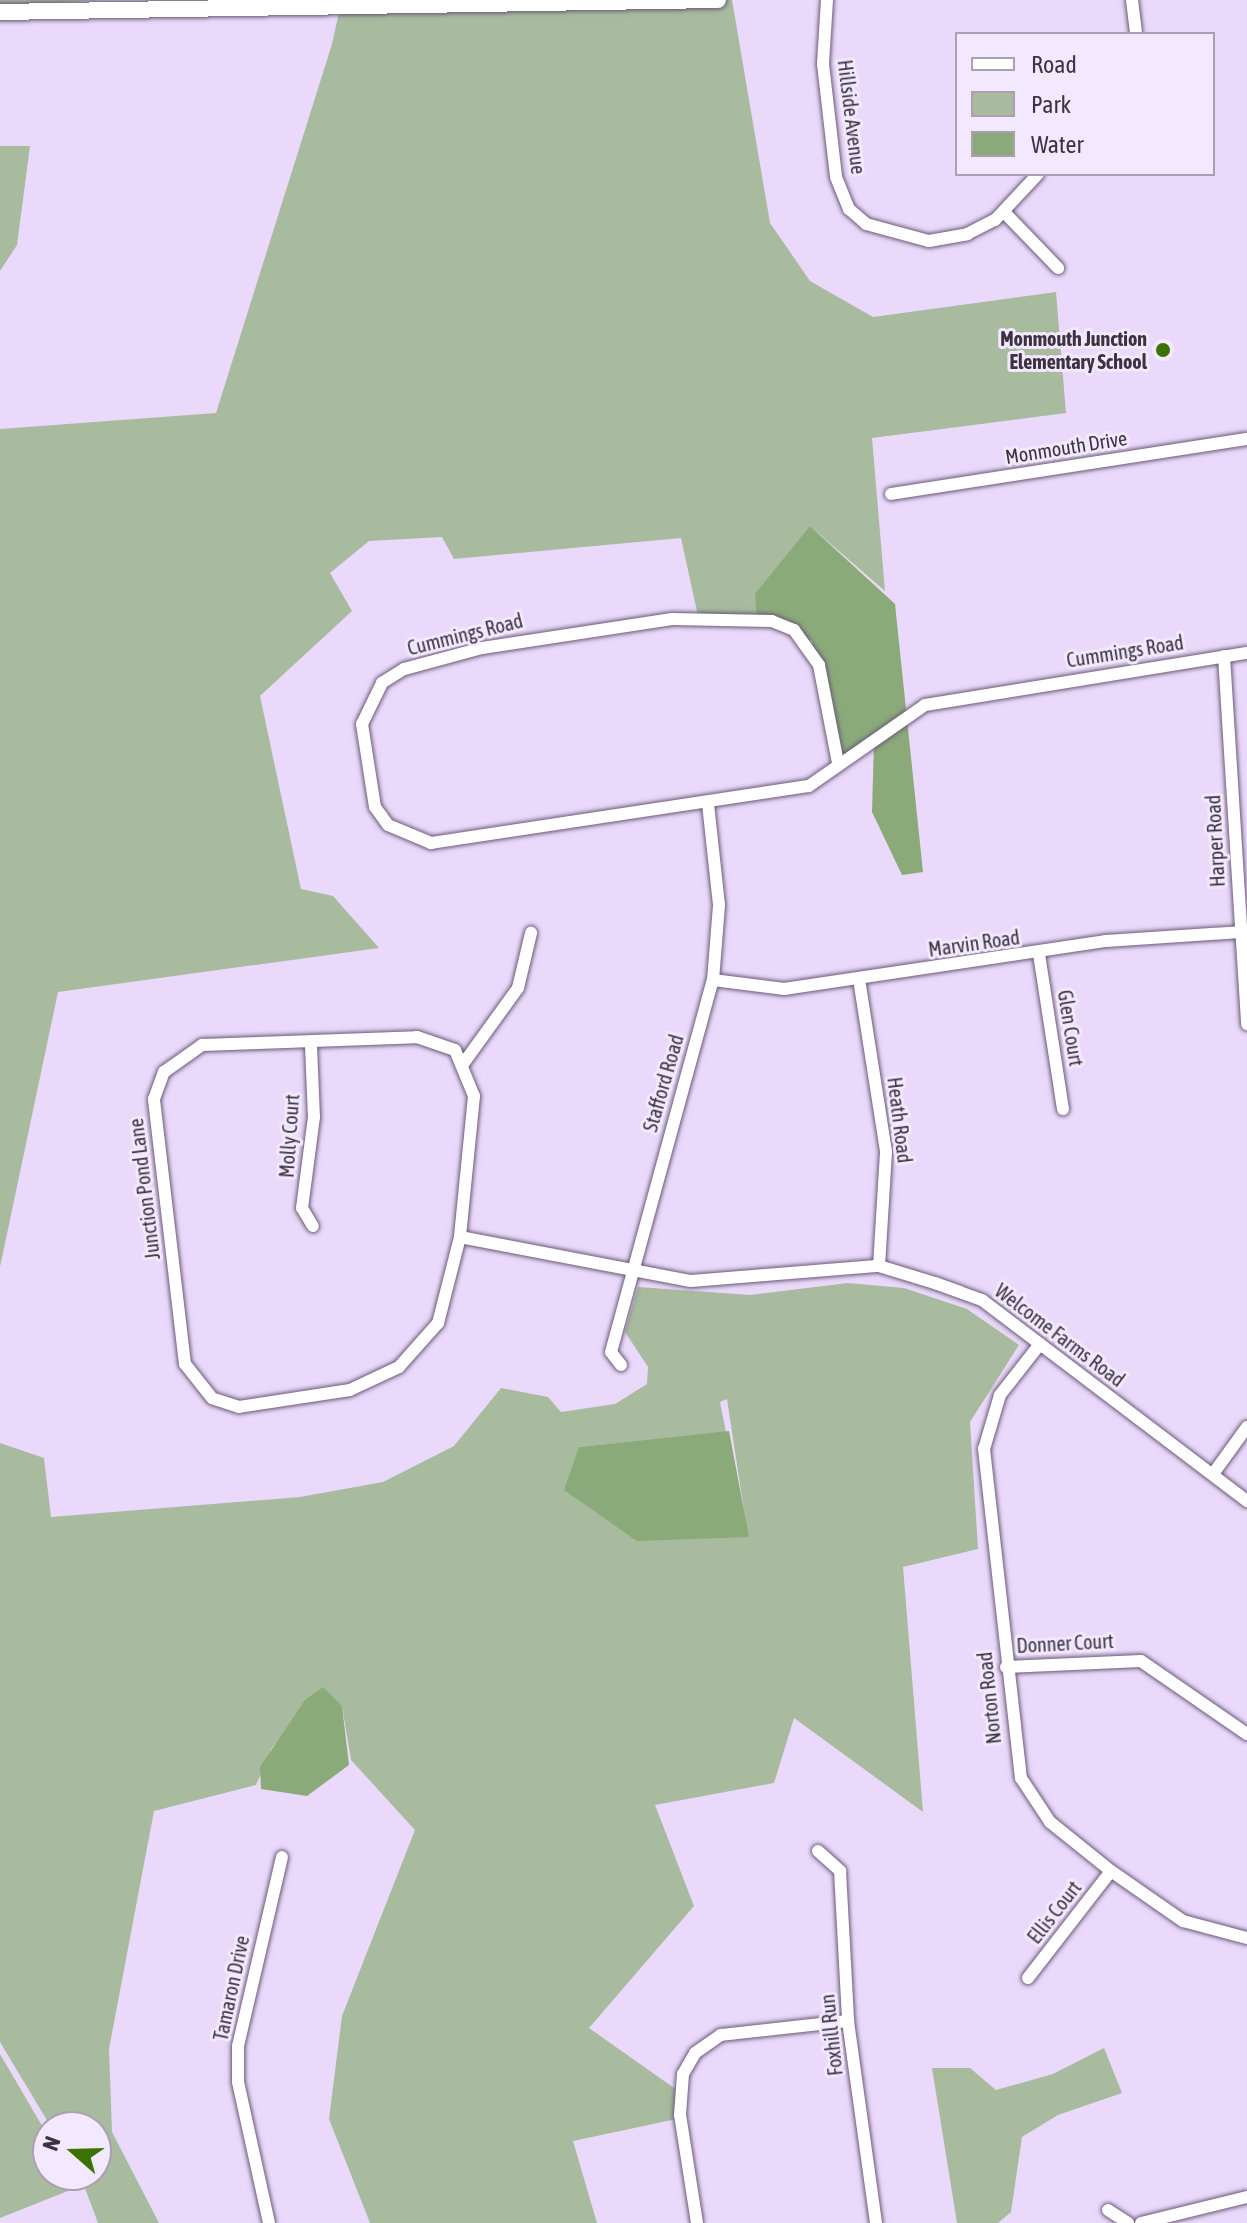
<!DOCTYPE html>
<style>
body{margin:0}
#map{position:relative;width:1247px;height:2223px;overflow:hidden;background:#ead9fb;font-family:"Asap Condensed",sans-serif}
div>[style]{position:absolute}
.green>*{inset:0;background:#a8bb9e}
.water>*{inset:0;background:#8baa7a}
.roads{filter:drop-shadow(0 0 2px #6a5b78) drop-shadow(0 0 2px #6a5b78)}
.minor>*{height:12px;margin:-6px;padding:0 6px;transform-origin:6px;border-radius:6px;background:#fff}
.tertiary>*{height:16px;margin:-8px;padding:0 8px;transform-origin:8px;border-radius:8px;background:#fff}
.dots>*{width:22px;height:22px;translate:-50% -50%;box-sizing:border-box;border:4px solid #f3e9fe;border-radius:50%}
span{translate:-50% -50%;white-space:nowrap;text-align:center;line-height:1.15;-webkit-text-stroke:6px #f3e9fe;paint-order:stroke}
.street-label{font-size:20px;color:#3a3340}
.poi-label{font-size:20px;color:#3a3340;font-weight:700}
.right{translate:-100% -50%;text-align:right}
.legend{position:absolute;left:955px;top:32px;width:260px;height:144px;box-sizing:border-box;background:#f3e9fe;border:2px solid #a9a0b2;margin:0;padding:10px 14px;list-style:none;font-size:24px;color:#3a3340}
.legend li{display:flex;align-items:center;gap:16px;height:40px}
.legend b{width:40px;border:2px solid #a9a0b2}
.north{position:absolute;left:32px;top:2111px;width:80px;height:80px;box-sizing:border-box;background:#f3e9fe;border:2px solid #a9a0b2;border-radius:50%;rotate:290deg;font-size:22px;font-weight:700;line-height:32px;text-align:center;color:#3a3340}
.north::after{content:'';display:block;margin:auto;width:28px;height:36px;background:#3b7302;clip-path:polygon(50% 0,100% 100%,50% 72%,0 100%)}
</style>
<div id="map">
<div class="green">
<div style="clip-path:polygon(0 0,100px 0,0 7px)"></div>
<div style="clip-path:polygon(320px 0,732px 0,770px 223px,810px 281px,873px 317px,1056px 292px,1066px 413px,872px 438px,885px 591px,810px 526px,757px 618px,698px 616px,681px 538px,454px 559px,442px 537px,369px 541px,330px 573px,352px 611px,260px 696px,301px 889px,333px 896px,379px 948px,58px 992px,0 1267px,0 429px,216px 413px,332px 44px,340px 8px)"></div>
<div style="clip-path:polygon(0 146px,30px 146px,17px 245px,0 271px)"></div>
<div style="clip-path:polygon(evenodd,848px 1283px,904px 1288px,967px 1309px,1019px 1345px,970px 1422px,978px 1549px,903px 1567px,923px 1812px,794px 1718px,774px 1783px,655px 1805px,694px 1906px,589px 2028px,684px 2095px,686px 2117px,573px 2141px,597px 2223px,370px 2223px,329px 2119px,342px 2016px,415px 1830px,351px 1760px,342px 1706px,320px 1689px,272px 1748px,256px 1785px,154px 1811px,109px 2049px,112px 2132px,159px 2223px,98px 2223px,80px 2175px,96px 2175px,96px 2127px,51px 2127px,0 2042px,0 1443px,44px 1458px,51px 1517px,300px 1497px,383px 1482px,454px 1446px,501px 1388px,548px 1397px,561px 1412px,615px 1404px,647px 1384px,648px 1367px,625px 1332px,638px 1287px,750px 1295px,848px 1283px,727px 1399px,748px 1537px,579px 1447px,726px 1432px,720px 1402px,727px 1399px)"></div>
<div style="clip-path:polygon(1104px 2048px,1122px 2093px,1058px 2115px,1022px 2137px,1011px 2212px,998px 2223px,957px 2223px,932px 2068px,970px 2068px,996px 2090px,1053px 2074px)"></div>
<div style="clip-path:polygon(0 2054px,48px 2136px,48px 2175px,71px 2175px,78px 2187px,0 2218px)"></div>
</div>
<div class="water">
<div style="clip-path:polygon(810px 526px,895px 604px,923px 872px,902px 875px,872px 812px,874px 740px,837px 766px,812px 641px,757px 618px,755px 594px)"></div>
<div style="clip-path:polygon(729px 1431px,749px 1537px,637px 1541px,564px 1490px,579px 1447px)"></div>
<div style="clip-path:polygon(323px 1687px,342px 1706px,349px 1765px,307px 1796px,261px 1789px,260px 1767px,305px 1700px)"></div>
</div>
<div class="roads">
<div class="minor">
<div style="left:827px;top:0;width:64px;rotate:93.6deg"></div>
<div style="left:823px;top:64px;width:114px;rotate:83.4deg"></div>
<div style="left:836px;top:177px;width:35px;rotate:68deg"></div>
<div style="left:849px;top:209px;width:23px;rotate:41deg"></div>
<div style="left:866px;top:224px;width:65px;rotate:15.1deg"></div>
<div style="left:929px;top:241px;width:39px;rotate:-10deg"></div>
<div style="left:967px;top:234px;width:31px;rotate:-27deg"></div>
<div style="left:995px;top:220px;width:63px;rotate:-46.9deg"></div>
<div style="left:1132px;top:0;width:34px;rotate:83deg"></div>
<div style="left:1004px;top:212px;width:78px;rotate:46deg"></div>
<div style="left:891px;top:494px;width:360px;rotate:-8.8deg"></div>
<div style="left:1224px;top:656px;width:369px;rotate:86.4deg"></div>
<div style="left:838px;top:763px;width:100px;rotate:-101deg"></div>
<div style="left:819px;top:665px;width:43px;rotate:-125.5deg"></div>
<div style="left:794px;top:630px;width:24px;rotate:-158deg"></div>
<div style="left:772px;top:621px;width:100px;rotate:-178.9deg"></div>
<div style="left:672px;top:619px;width:192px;rotate:171.3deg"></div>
<div style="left:482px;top:648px;width:81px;rotate:164.9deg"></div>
<div style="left:404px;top:669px;width:26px;rotate:148deg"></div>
<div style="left:382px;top:683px;width:46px;rotate:116deg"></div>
<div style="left:362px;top:724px;width:84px;rotate:81.1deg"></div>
<div style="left:375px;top:807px;width:22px;rotate:54deg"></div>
<div style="left:388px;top:825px;width:47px;rotate:22.7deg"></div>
<div style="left:431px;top:843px;width:382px;rotate:-8.6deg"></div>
<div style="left:809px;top:786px;width:141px;rotate:-34.9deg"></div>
<div style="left:925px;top:705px;width:326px;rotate:-9.2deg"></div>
<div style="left:1039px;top:954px;width:157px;rotate:81.2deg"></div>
<div style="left:859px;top:979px;width:175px;rotate:81.1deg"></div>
<div style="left:886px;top:1152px;width:114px;rotate:93.5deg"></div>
<div style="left:713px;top:980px;width:72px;rotate:7.2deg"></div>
<div style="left:784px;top:989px;width:326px;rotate:-8.5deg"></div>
<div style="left:1106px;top:941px;width:134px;rotate:-3.8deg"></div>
<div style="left:417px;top:1037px;width:40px;rotate:18.9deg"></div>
<div style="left:455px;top:1050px;width:50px;rotate:67.6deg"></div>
<div style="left:474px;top:1096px;width:142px;rotate:95.7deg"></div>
<div style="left:460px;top:1237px;width:89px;rotate:104.3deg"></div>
<div style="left:438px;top:1323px;width:59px;rotate:131.6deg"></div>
<div style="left:399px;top:1367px;width:54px;rotate:154.9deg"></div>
<div style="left:350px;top:1390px;width:112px;rotate:171.3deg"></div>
<div style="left:239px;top:1407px;width:28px;rotate:-162deg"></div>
<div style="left:212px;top:1398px;width:43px;rotate:-128.5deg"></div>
<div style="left:185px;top:1364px;width:267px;rotate:-96.7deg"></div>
<div style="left:154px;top:1099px;width:29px;rotate:-70deg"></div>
<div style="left:164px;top:1072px;width:47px;rotate:-35.4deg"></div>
<div style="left:202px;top:1045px;width:215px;rotate:-2.1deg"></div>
<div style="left:311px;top:1046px;width:71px;rotate:87.6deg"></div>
<div style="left:314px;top:1117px;width:92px;rotate:97.5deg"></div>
<div style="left:302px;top:1208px;width:21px;rotate:59deg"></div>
<div style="left:463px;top:1064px;width:94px;rotate:-54.1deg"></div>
<div style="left:518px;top:988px;width:57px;rotate:-76.7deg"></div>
<div style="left:460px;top:1237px;width:235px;rotate:10.8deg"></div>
<div style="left:691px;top:1281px;width:189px;rotate:-4.6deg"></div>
<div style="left:879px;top:1266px;width:59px;rotate:16.9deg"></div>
<div style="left:935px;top:1283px;width:50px;rotate:19.9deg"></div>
<div style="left:982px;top:1300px;width:333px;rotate:37.2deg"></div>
<div style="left:1040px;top:1344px;width:65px;rotate:128.1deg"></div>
<div style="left:1000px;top:1395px;width:56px;rotate:106.5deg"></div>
<div style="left:984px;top:1449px;width:331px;rotate:83.6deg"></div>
<div style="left:1021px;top:1778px;width:53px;rotate:56.6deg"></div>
<div style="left:1050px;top:1822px;width:78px;rotate:38.8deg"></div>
<div style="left:1111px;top:1871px;width:88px;rotate:34.8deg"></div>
<div style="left:1183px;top:1921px;width:66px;rotate:14.9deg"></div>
<div style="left:621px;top:1365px;width:16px;rotate:-128deg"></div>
<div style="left:611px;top:1352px;width:386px;rotate:-74.7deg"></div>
<div style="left:713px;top:980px;width:75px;rotate:-85.4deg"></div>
<div style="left:719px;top:905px;width:102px;rotate:-96.2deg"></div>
<div style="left:1213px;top:1474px;width:58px;rotate:-54.1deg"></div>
<div style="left:1006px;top:1667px;width:135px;rotate:-2.5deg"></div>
<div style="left:1141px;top:1661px;width:129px;rotate:34.6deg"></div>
<div style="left:818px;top:1851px;width:30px;rotate:42deg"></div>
<div style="left:840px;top:1871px;width:150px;rotate:86.9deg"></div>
<div style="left:848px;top:2021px;width:204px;rotate:82.1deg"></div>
<div style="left:1028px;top:1978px;width:135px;rotate:-52.2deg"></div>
<div style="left:1108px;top:2210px;width:24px;rotate:33deg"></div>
<div style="left:269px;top:2223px;width:144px;rotate:-102.4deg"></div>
<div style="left:238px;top:2082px;width:36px;rotate:-90deg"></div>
<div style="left:238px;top:2046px;width:194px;rotate:-76.9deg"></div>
<div style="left:697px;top:2223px;width:109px;rotate:-98.9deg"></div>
<div style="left:680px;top:2115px;width:41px;rotate:-85.8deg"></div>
<div style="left:683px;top:2074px;width:24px;rotate:-60deg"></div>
<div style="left:695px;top:2053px;width:32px;rotate:-35deg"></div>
<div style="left:721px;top:2035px;width:128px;rotate:-6.3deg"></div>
<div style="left:1141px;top:2223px;width:109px;rotate:-13.8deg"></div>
</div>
<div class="tertiary">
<div style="left:0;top:12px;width:718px;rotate:-0.96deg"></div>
</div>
</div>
<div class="dots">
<div style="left:1163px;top:350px;background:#3b7302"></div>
</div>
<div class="street-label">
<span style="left:852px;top:117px;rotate:83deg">Hillside Avenue</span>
<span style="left:1066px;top:447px;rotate:-9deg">Monmouth Drive</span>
<span style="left:465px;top:634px;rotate:-14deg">Cummings Road</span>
<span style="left:1125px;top:651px;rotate:-9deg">Cummings Road</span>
<span style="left:1215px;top:841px;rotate:-93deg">Harper Road</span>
<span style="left:974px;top:943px;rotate:-8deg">Marvin Road</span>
<span style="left:1071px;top:1028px;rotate:81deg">Glen Court</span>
<span style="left:663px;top:1083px;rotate:-74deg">Stafford Road</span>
<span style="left:900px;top:1120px;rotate:83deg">Heath Road</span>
<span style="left:289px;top:1136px;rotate:-86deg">Molly Court</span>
<span style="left:144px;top:1189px;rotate:-97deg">Junction Pond Lane</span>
<span style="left:1060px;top:1335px;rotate:37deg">Welcome Farms Road</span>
<span style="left:1065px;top:1643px;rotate:-3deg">Donner Court</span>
<span style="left:989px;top:1698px;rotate:-96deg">Norton Road</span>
<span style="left:1054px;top:1912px;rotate:-52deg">Ellis Court</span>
<span style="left:231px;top:1988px;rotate:-78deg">Tamaron Drive</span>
<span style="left:831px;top:2035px;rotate:-96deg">Foxhill Run</span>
</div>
<div class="poi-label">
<span class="right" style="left:1147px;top:350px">Monmouth Junction<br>Elementary School</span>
</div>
<ul class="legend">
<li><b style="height:10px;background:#fff"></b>Road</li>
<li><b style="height:22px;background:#a8bb9e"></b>Park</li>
<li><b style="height:22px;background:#8baa7a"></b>Water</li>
</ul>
<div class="north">N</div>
</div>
